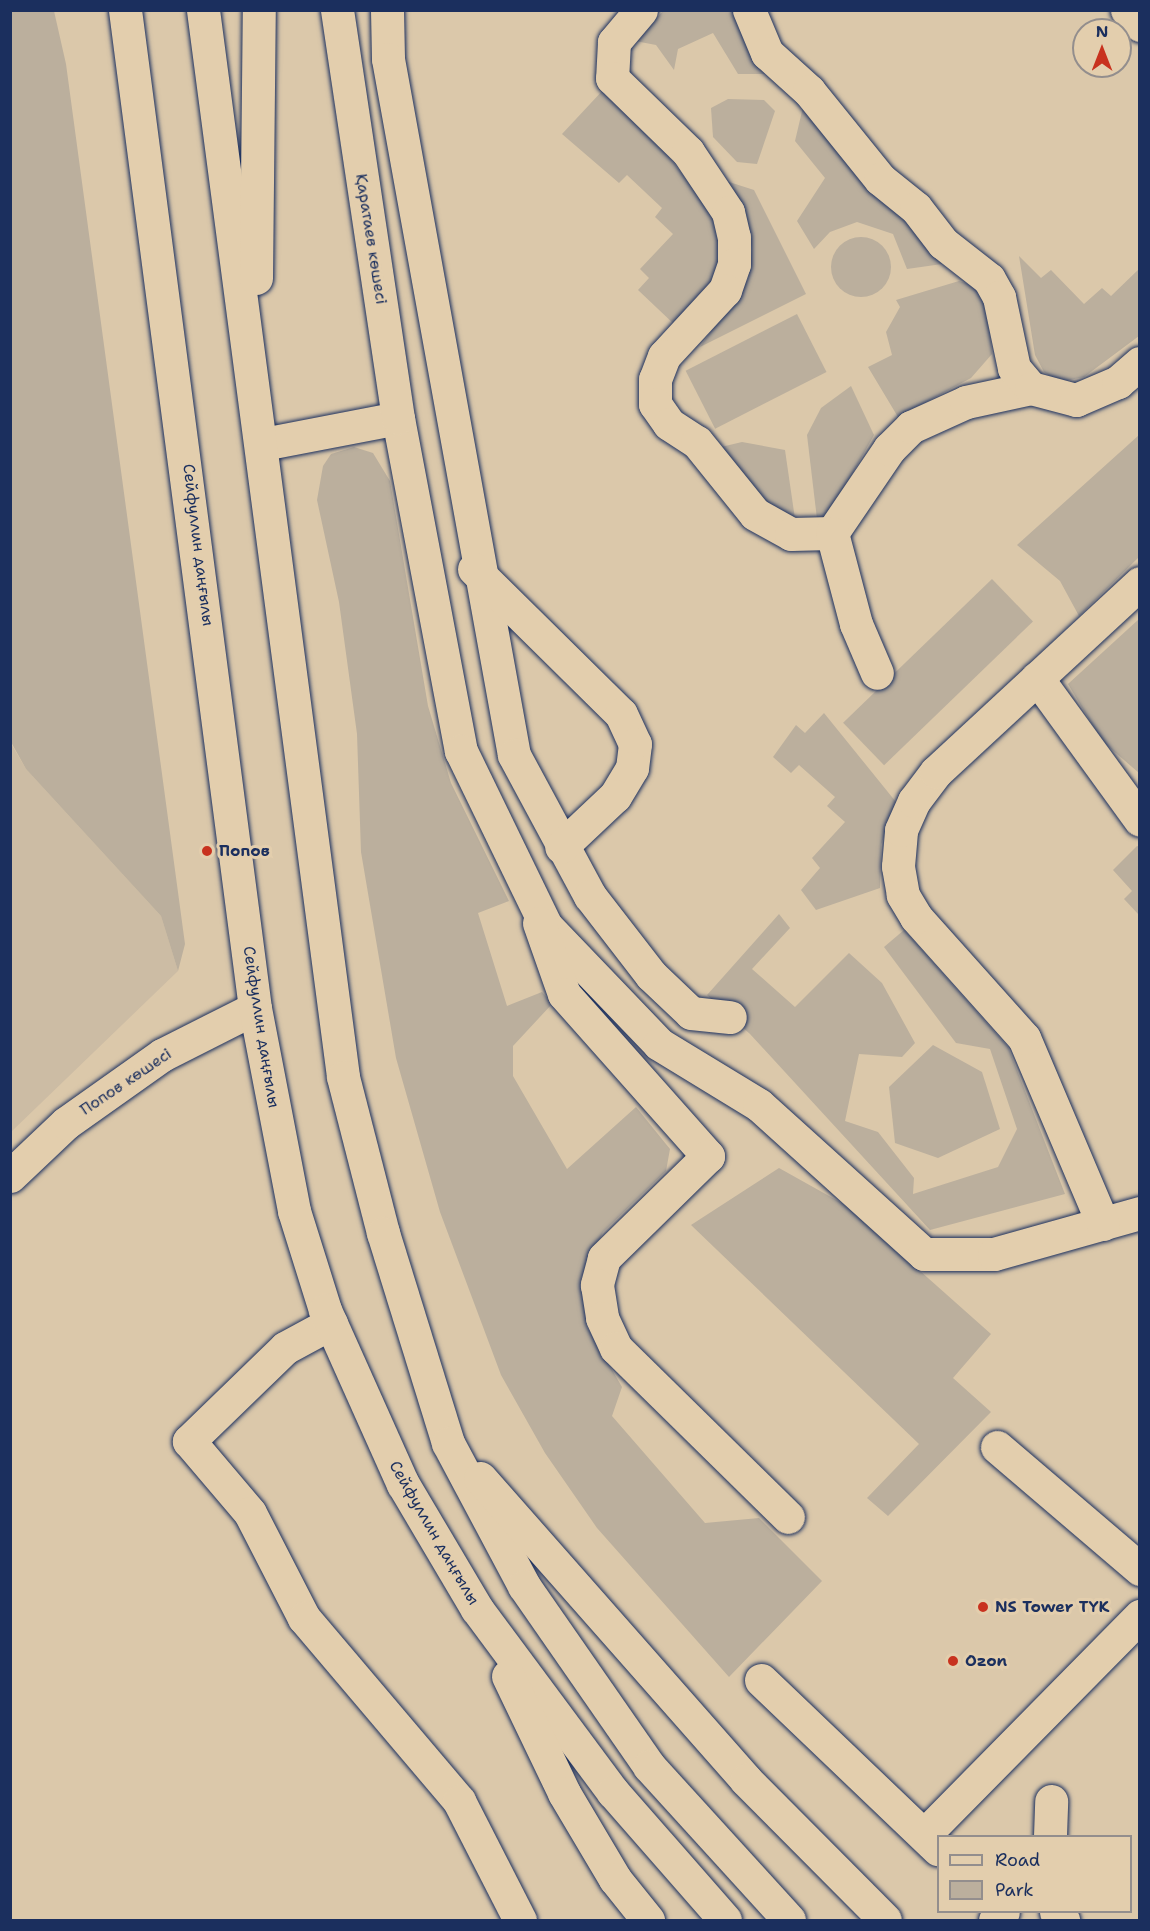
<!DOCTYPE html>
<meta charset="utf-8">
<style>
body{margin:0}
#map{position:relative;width:1150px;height:1931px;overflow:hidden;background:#dbc8aa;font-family:"Shantell Sans",sans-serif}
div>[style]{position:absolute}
.built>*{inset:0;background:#ccbca4}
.green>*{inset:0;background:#bbaf9d;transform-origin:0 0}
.round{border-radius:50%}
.roads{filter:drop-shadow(0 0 2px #1b2f5e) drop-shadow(0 0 2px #1b2f5e)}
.minor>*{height:33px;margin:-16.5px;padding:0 16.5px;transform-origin:16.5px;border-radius:16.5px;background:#e3cead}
.major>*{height:33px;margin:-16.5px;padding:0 16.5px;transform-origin:16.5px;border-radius:16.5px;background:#e3cead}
.dots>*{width:16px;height:16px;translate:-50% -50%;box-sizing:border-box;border:3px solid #e3cead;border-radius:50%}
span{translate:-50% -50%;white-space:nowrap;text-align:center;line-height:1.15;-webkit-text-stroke:6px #e3cead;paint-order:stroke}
.street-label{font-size:16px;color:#1b2f5e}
.poi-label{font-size:16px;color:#1b2f5e;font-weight:700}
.left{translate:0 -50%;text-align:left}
.frame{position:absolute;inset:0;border:12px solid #1b2f5e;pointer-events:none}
.legend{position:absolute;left:937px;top:1835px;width:195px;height:78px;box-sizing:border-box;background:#e3cead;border:2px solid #938e8d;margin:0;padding:8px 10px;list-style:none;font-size:18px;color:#1b2f5e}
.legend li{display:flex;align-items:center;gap:12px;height:30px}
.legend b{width:30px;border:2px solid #938e8d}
.north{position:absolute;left:1072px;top:18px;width:60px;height:60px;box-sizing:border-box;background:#e3cead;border:2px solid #938e8d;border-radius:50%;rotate:0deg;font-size:16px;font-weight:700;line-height:24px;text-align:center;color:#1b2f5e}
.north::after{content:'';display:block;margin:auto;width:21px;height:27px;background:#c8321e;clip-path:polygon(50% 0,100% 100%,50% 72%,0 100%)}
</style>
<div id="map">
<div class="built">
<div style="clip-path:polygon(10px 742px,26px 769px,161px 916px,178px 971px,11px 1132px)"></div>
</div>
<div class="green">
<div style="clip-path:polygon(10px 11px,54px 11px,66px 64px,185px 944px,178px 971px,161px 916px,26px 769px,11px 742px)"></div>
<div style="clip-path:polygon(663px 11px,735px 11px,765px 74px,738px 74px,713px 33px,678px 49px,674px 70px,656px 45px,635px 41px)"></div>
<div style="clip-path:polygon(604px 89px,658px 142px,718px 222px,721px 268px,676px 326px,638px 290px,649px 278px,640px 269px,673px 234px,655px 217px,662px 208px,627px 175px,619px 183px,562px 134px)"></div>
<div style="clip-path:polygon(728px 99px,764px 100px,775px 111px,757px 164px,737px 162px,713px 137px,711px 108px)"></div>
<div style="clip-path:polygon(803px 107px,865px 187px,909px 217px,942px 264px,907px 269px,893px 234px,857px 222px,830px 232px,814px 249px,797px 221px,825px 178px,795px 141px)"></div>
<div style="clip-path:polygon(726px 181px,754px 190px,806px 294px,700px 347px,748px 279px,752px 250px,747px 219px)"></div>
<div class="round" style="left:831px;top:237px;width:60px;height:60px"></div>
<div style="clip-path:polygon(1019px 256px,1041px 278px,1051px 270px,1084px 304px,1102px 288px,1111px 296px,1139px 269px,1139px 336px,1084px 377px,1060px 382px,1044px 372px,1035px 355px)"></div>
<div style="clip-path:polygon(959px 281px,975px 286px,987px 301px,992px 354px,971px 378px,898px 417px,868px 367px,892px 355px,886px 332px,900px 307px,896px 300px)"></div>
<div style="left:797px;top:314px;width:65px;height:125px;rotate:63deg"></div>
<div style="clip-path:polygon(851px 386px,874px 435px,832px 510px,817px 519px,807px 435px,821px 408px)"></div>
<div style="clip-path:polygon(1139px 435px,1139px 557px,1079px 616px,1060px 581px,1017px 545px)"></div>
<div style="clip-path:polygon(742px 442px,785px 450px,795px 519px,768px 504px,721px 447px)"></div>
<div style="clip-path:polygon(354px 447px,373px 453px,390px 481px,428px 706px,451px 783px,509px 901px,478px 913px,507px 1006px,542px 992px,552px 1004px,513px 1046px,513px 1076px,567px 1169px,636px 1107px,670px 1149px,666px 1171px,603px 1232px,581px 1278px,587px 1327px,622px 1387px,612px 1416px,705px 1523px,759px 1518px,822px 1581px,729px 1677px,597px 1528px,545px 1453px,501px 1375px,440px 1212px,396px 1058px,361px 852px,357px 734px,339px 602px,317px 500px,323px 466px,331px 454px)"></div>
<div style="left:992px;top:579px;width:59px;height:207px;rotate:46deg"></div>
<div style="clip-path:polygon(1139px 619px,1139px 773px,1102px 741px,1068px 684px)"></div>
<div style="clip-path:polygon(824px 713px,896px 802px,881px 845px,880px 888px,816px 910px,801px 890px,820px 868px,812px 858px,845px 822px,827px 806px,835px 797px,799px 765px,791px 773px,773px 757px,796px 725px,805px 733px)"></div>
<div style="clip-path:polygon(1137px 846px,1140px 847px,1139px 915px,1124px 899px,1132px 891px,1113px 870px)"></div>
<div style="clip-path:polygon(779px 914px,790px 928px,752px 969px,795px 1007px,849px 953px,882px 983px,915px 1043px,902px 1057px,859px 1054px,845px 1121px,878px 1132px,914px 1178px,913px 1194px,998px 1167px,1017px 1129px,990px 1049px,956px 1043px,884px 947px,904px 930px,1008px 1047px,1065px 1194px,930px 1230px,750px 1034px,707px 995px)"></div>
<div style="clip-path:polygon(933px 1045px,982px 1072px,1000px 1129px,938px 1158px,895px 1143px,889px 1087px)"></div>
<div style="clip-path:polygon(779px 1168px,847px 1206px,991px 1334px,953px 1378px,991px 1412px,888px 1516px,867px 1498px,919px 1444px,691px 1225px)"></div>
</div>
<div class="roads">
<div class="minor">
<div style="left:387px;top:10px;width:49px;rotate:88.8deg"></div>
<div style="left:388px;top:59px;width:707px;rotate:79.74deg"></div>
<div style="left:514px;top:755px;width:160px;rotate:61.7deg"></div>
<div style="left:590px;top:896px;width:100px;rotate:52.3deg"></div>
<div style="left:651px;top:975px;width:55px;rotate:43.5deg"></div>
<div style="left:691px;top:1013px;width:39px;rotate:6deg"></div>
<div style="left:641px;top:10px;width:42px;rotate:130.2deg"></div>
<div style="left:614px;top:42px;width:36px;rotate:93deg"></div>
<div style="left:612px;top:78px;width:106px;rotate:44.2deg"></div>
<div style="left:688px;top:152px;width:72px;rotate:56.3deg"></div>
<div style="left:728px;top:212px;width:26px;rotate:77deg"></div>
<div style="left:734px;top:237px;width:27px;rotate:90deg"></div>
<div style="left:734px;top:264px;width:28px;rotate:109deg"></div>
<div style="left:725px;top:290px;width:90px;rotate:132.7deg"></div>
<div style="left:664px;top:356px;width:25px;rotate:111deg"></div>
<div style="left:655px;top:379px;width:25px;rotate:90deg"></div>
<div style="left:655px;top:404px;width:24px;rotate:55deg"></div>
<div style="left:669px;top:424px;width:33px;rotate:33deg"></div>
<div style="left:697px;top:442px;width:92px;rotate:51.1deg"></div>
<div style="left:755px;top:514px;width:41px;rotate:29.1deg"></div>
<div style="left:791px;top:534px;width:41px;rotate:-1.4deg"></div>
<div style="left:832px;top:533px;width:102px;rotate:-55.8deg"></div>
<div style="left:889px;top:449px;width:31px;rotate:-45deg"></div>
<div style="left:911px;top:427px;width:60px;rotate:-24.4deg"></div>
<div style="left:966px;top:402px;width:66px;rotate:-12.2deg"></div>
<div style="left:749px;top:10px;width:47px;rotate:67.3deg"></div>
<div style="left:767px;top:53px;width:57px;rotate:42.1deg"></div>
<div style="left:809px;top:91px;width:113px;rotate:51.1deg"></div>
<div style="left:880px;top:179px;width:46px;rotate:38.9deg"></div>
<div style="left:916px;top:208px;width:44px;rotate:52.4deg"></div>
<div style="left:943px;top:243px;width:58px;rotate:38deg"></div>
<div style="left:989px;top:279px;width:21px;rotate:61deg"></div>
<div style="left:999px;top:297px;width:73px;rotate:78.1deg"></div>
<div style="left:1014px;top:368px;width:26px;rotate:50deg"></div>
<div style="left:1031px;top:388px;width:47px;rotate:14.9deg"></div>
<div style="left:1076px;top:400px;width:46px;rotate:-23.2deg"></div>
<div style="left:1118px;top:382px;width:29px;rotate:-41deg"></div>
<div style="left:1127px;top:10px;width:20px;rotate:49deg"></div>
<div style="left:398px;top:418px;width:339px;rotate:79.3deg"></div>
<div style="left:461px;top:751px;width:195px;rotate:64.1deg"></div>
<div style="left:546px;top:926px;width:163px;rotate:46.2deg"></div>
<div style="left:659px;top:1044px;width:117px;rotate:31.4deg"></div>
<div style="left:759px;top:1105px;width:222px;rotate:42.1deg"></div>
<div style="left:924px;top:1254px;width:70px"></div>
<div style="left:994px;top:1254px;width:152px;rotate:-15.7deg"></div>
<div style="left:263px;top:444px;width:137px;rotate:-10.9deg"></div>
<div style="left:398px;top:418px;width:413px;rotate:-98.5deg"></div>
<div style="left:832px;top:533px;width:94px;rotate:75.2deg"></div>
<div style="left:856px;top:624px;width:53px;rotate:66.8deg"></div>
<div style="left:474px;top:569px;width:206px;rotate:44.6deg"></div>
<div style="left:621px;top:714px;width:33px;rotate:65deg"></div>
<div style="left:635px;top:744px;width:24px;rotate:97deg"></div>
<div style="left:632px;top:768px;width:33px;rotate:121deg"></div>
<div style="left:615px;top:796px;width:74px;rotate:136.6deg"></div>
<div style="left:1037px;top:678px;width:175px;rotate:54deg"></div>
<div style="left:539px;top:923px;width:75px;rotate:70.6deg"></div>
<div style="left:564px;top:994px;width:217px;rotate:48.4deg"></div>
<div style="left:708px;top:1156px;width:146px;rotate:135.6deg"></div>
<div style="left:604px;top:1258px;width:28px;rotate:105deg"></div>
<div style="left:597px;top:1285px;width:33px;rotate:81deg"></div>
<div style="left:602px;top:1318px;width:33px;rotate:65deg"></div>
<div style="left:616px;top:1348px;width:241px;rotate:44.5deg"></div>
<div style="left:10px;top:1176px;width:77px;rotate:-43.4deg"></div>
<div style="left:66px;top:1123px;width:118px;rotate:-35.3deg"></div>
<div style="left:162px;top:1055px;width:104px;rotate:-26.8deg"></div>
<div style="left:1103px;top:1224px;width:202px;rotate:-113deg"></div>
<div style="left:1024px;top:1038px;width:162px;rotate:-131.8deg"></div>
<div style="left:916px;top:917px;width:26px;rotate:-121deg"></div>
<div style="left:903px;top:895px;width:29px;rotate:-100deg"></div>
<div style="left:898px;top:866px;width:36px;rotate:-85deg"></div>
<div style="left:901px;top:830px;width:32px;rotate:-66deg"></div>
<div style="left:914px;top:801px;width:36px;rotate:-53deg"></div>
<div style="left:936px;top:772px;width:278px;rotate:-42.8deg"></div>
<div style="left:331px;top:1323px;width:52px;rotate:151.5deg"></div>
<div style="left:285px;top:1348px;width:134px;rotate:135.9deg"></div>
<div style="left:189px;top:1441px;width:94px;rotate:49.7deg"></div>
<div style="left:250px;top:1513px;width:118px;rotate:62.8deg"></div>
<div style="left:304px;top:1618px;width:240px;rotate:49.7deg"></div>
<div style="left:459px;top:1801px;width:134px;rotate:62.9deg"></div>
<div style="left:997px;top:1447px;width:188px;rotate:40.5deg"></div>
<div style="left:761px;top:1680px;width:245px;rotate:43.7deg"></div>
<div style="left:924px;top:1835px;width:308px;rotate:-45.4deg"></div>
<div style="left:1050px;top:1836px;width:35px;rotate:-88deg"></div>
<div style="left:1056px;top:1912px;width:11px;rotate:49deg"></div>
<div style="left:995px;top:1920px;width:11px;rotate:-45deg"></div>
</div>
<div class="major">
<div style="left:125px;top:10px;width:1006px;rotate:82.58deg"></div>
<div style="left:255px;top:1008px;width:207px;rotate:79.1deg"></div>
<div style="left:294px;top:1211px;width:104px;rotate:72.6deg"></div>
<div style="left:325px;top:1310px;width:191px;rotate:65.9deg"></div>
<div style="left:403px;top:1484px;width:145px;rotate:59.4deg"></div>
<div style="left:477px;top:1609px;width:228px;rotate:53.4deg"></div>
<div style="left:613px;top:1792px;width:170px;rotate:48.8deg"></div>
<div style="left:203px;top:10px;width:1076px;rotate:82.52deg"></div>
<div style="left:343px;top:1077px;width:161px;rotate:75.6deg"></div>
<div style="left:383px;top:1233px;width:220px;rotate:72.8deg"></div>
<div style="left:448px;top:1443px;width:162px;rotate:62deg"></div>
<div style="left:524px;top:1586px;width:219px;rotate:55.2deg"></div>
<div style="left:649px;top:1766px;width:208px;rotate:47.7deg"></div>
<div style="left:256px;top:278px;width:268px;rotate:-89.4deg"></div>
<div style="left:480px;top:1478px;width:402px;rotate:48.6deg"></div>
<div style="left:746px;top:1780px;width:197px;rotate:45.2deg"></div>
<div style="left:508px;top:1676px;width:130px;rotate:64.4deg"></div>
<div style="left:564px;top:1793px;width:100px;rotate:59.3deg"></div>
<div style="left:615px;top:1879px;width:53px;rotate:51.2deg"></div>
</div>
</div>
<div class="dots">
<div style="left:207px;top:851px;background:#c8321e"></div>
<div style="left:983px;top:1607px;background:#c8321e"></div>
<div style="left:953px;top:1661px;background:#c8321e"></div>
</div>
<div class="street-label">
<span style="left:371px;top:239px;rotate:81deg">Қаратаев көшесі</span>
<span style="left:198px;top:545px;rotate:83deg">Сейфуллин даңғылы</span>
<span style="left:261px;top:1027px;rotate:81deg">Сейфуллин даңғылы</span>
<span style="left:126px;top:1082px;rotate:-34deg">Попов көшесі</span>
<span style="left:434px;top:1533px;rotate:60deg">Сейфуллин даңғылы</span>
</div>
<div class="poi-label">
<span class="left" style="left:219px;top:851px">Попов</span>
<span class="left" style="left:995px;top:1607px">NS Tower ТҮК</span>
<span class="left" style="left:965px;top:1661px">Ozon</span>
</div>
<div class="frame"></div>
<ul class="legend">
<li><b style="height:8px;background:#e3cead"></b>Road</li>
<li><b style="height:16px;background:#bbaf9d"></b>Park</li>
</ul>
<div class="north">N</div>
</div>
